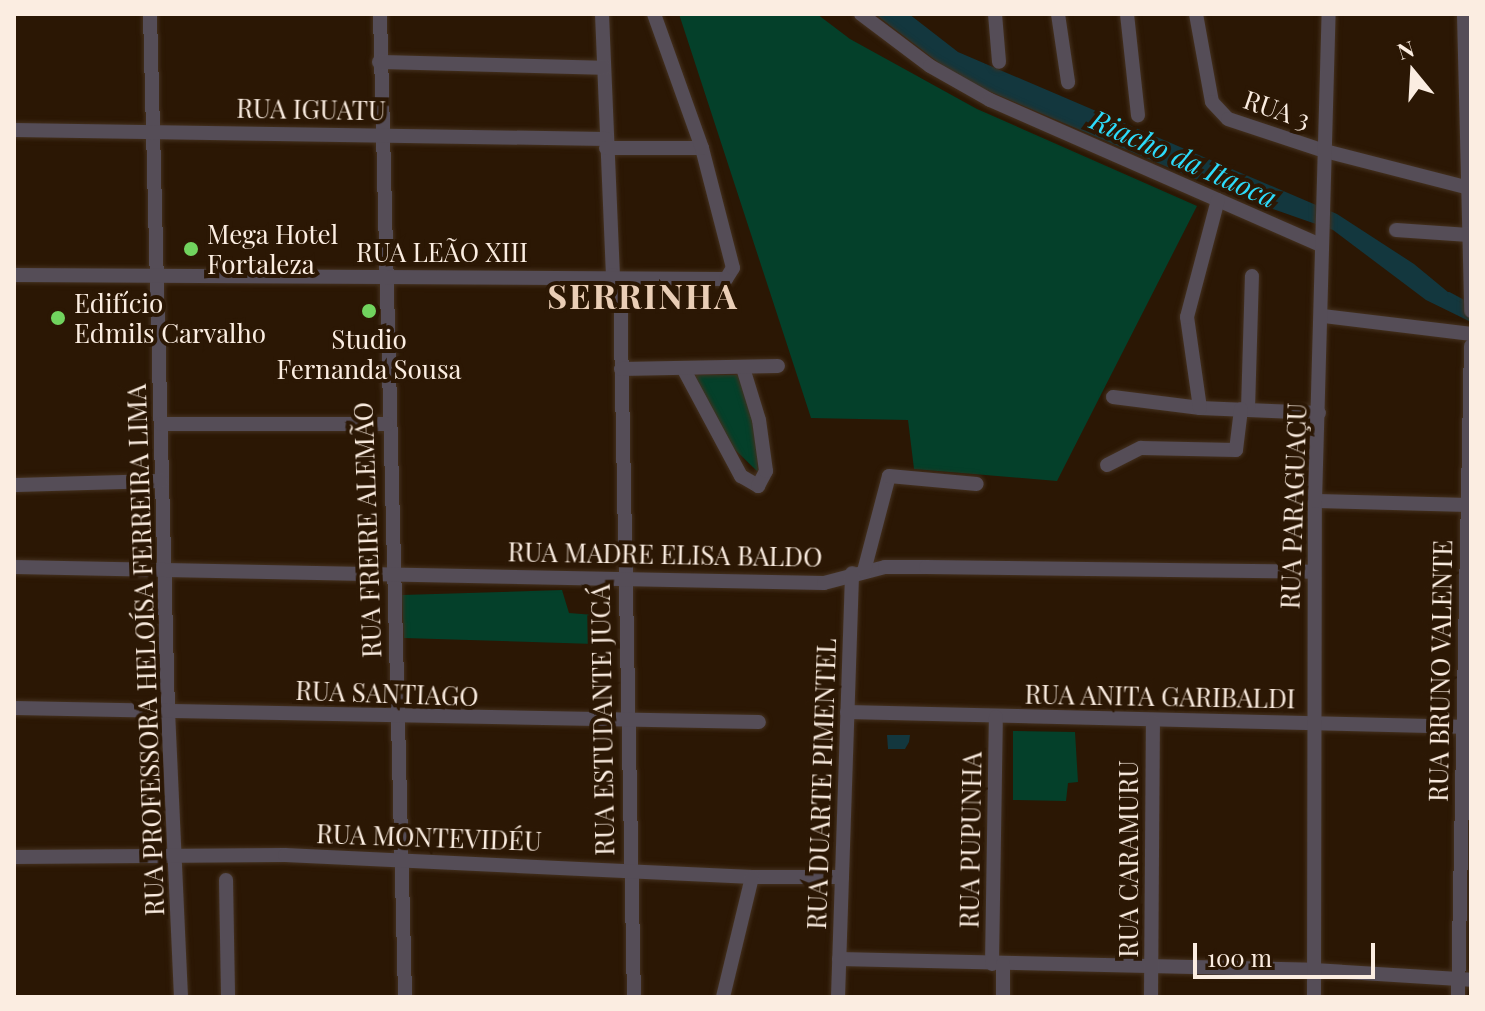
<!DOCTYPE html>
<meta charset="utf-8">
<style>
body{margin:0}
#map{position:relative;width:1485px;height:1011px;overflow:hidden;background:#2b1704;font-family:"Playfair Display",serif}
div>[style]{position:absolute}
.green>*{inset:0;background:#04402a}
.water>*{inset:0;background:#13373e}
.stream>*{height:4px;margin:-2px;padding:0 2px;transform-origin:2px;border-radius:2px;background:#13373e}
.roads{filter:drop-shadow(0 0 2px #44311f) drop-shadow(0 0 2px #44311f)}
.minor>*{height:14px;margin:-7px;padding:0 7px;transform-origin:7px;border-radius:7px;background:#554d57}
.dots>*{width:22px;height:22px;translate:-50% -50%;box-sizing:border-box;border:4px solid #2b1704;border-radius:50%}
span{translate:-50% -50%;white-space:nowrap;text-align:center;line-height:1.15;-webkit-text-stroke:8px #2b1704;paint-order:stroke}
.street-label{font-size:26px;color:#fbede1}
.poi-label{font-size:26px;color:#fbede1}
.left{translate:0 -50%;text-align:left}
.water-label{font-size:28px;color:#2ddbfa;font-style:italic}
.district-label{font-size:34px;color:#eaceb6;font-weight:700;letter-spacing:2px}
.frame{position:absolute;inset:0;border:16px solid #fbede1;pointer-events:none}
.north{position:absolute;left:1373px;top:32px;width:80px;height:80px;-webkit-text-stroke:6px #2b1704;paint-order:stroke;rotate:342deg;font-size:22px;font-weight:700;line-height:32px;text-align:center;color:#fbede1}
.north::after{content:'';display:block;margin:auto;width:28px;height:36px;background:#fbede1;clip-path:polygon(50% 0,100% 100%,50% 72%,0 100%)}
.scale{position:absolute;left:1193px;top:943px;width:182px;height:36px;box-sizing:border-box;border:4px solid #fbede1;border-top:0;padding-left:10px;font-size:24px;line-height:28px;white-space:nowrap;color:#fbede1;-webkit-text-stroke:6px #2b1704;paint-order:stroke}
</style>
<div id="map">
<div class="green">
<div style="clip-path:polygon(679px 14px,817px 14px,850px 39px,977px 109px,1197px 206px,1057px 481px,914px 469px,908px 420px,811px 418px)"></div>
<div style="clip-path:polygon(695px 375px,743px 375px,756px 425px,758px 472px,726px 441px)"></div>
<div style="clip-path:polygon(562px 590px,569px 613px,594px 615px,595px 644px,404px 638px,402px 595px)"></div>
<div style="clip-path:polygon(1013px 731px,1075px 732px,1078px 782px,1068px 783px,1066px 801px,1013px 800px)"></div>
</div>
<div class="water">
<div style="clip-path:polygon(875px 14px,909px 14px,958px 52px,1337px 214px,1414px 264px,1460px 302px,1471px 303px,1471px 322px,1426px 300px,1333px 230px,1238px 197px,960px 79px)"></div>
<div style="clip-path:polygon(887px 735px,910px 735px,909px 742px,905px 749px,888px 749px)"></div>
</div>
<div class="stream">
<div style="left:1449px;top:294px;width:19px;rotate:28deg"></div>
</div>
<div class="roads">
<div class="minor">
<div style="left:150px;top:14px;width:697px;rotate:88.52deg"></div>
<div style="left:168px;top:711px;width:286px;rotate:87.4deg"></div>
<div style="left:380px;top:14px;width:983px;rotate:88.54deg"></div>
<div style="left:602px;top:14px;width:261px;rotate:87.6deg"></div>
<div style="left:613px;top:275px;width:11px;rotate:49deg"></div>
<div style="left:620px;top:283px;width:714px;rotate:88.88deg"></div>
<div style="left:861px;top:14px;width:86px;rotate:37deg"></div>
<div style="left:930px;top:66px;width:69px;rotate:29.5deg"></div>
<div style="left:990px;top:100px;width:361px;rotate:23.7deg"></div>
<div style="left:995px;top:14px;width:48px;rotate:85.2deg"></div>
<div style="left:1058px;top:14px;width:69px;rotate:81.6deg"></div>
<div style="left:1127px;top:14px;width:102px;rotate:83.8deg"></div>
<div style="left:1196px;top:14px;width:89px;rotate:79.7deg"></div>
<div style="left:1212px;top:102px;width:23px;rotate:47deg"></div>
<div style="left:1228px;top:119px;width:102px;rotate:18.3deg"></div>
<div style="left:1325px;top:151px;width:149px;rotate:14.4deg"></div>
<div style="left:1464px;top:14px;width:297px;rotate:88.6deg"></div>
<div style="left:379px;top:62px;width:225px;rotate:1.5deg"></div>
<div style="left:14px;top:130px;width:592px;rotate:0.87deg"></div>
<div style="left:606px;top:148px;width:96px"></div>
<div style="left:1396px;top:230px;width:73px;rotate:3.9deg"></div>
<div style="left:14px;top:275px;width:712px;rotate:0.32deg"></div>
<div style="left:726px;top:279px;width:13px;rotate:-58deg"></div>
<div style="left:733px;top:268px;width:124px;rotate:-104.5deg"></div>
<div style="left:702px;top:148px;width:142px;rotate:-109.7deg"></div>
<div style="left:1323px;top:316px;width:149px;rotate:6.9deg"></div>
<div style="left:683px;top:368px;width:123px;rotate:61.8deg"></div>
<div style="left:741px;top:476px;width:20px;rotate:30deg"></div>
<div style="left:758px;top:486px;width:17px;rotate:-62deg"></div>
<div style="left:766px;top:471px;width:51px;rotate:-97.8deg"></div>
<div style="left:759px;top:420px;width:54px;rotate:-107.1deg"></div>
<div style="left:621px;top:369px;width:157px;rotate:-1.1deg"></div>
<div style="left:1113px;top:397px;width:88px;rotate:7.2deg"></div>
<div style="left:1200px;top:408px;width:119px;rotate:2.4deg"></div>
<div style="left:1200px;top:408px;width:92px;rotate:-98.1deg"></div>
<div style="left:1187px;top:317px;width:121px;rotate:-75.2deg"></div>
<div style="left:1248px;top:409px;width:133px;rotate:-88.3deg"></div>
<div style="left:161px;top:424px;width:226px"></div>
<div style="left:1107px;top:465px;width:38px;rotate:-27deg"></div>
<div style="left:1141px;top:448px;width:95px;rotate:1.2deg"></div>
<div style="left:1236px;top:450px;width:41px;rotate:-83deg"></div>
<div style="left:14px;top:485px;width:147px;rotate:-1.6deg"></div>
<div style="left:1315px;top:501px;width:156px;rotate:1.5deg"></div>
<div style="left:14px;top:567px;width:810px;rotate:1.13deg"></div>
<div style="left:824px;top:583px;width:63px;rotate:-14.7deg"></div>
<div style="left:885px;top:567px;width:41px"></div>
<div style="left:926px;top:567px;width:388px;rotate:0.7deg"></div>
<div style="left:864px;top:571px;width:98px;rotate:-75.3deg"></div>
<div style="left:889px;top:476px;width:88px;rotate:5.2deg"></div>
<div style="left:14px;top:708px;width:745px;rotate:1.08deg"></div>
<div style="left:847px;top:712px;width:624px;rotate:1.38deg"></div>
<div style="left:14px;top:857px;width:271px;rotate:-0.4deg"></div>
<div style="left:285px;top:855px;width:468px;rotate:2.7deg"></div>
<div style="left:752px;top:877px;width:90px"></div>
<div style="left:226px;top:880px;width:117px;rotate:89deg"></div>
<div style="left:839px;top:959px;width:475px;rotate:1.3deg"></div>
<div style="left:1314px;top:970px;width:157px;rotate:3.6deg"></div>
<div style="left:992px;top:964px;width:247px;rotate:-89.1deg"></div>
<div style="left:723px;top:997px;width:123px;rotate:-76.4deg"></div>
<div style="left:838px;top:997px;width:424px;rotate:-88.1deg"></div>
<div style="left:1003px;top:997px;width:33px;rotate:-90deg"></div>
<div style="left:1151px;top:997px;width:275px;rotate:-89.6deg"></div>
<div style="left:1314px;top:997px;width:496px;rotate:-89.9deg"></div>
<div style="left:1315px;top:501px;width:487px;rotate:-88.4deg"></div>
<div style="left:1458px;top:997px;width:651px;rotate:-88.86deg"></div>
</div>
</div>
<div class="dots">
<div style="left:191px;top:249px;background:#71d35e"></div>
<div style="left:369px;top:311px;background:#71d35e"></div>
<div style="left:58px;top:318px;background:#71d35e"></div>
</div>
<div class="street-label">
<span style="left:311px;top:109px;rotate:1deg">RUA IGUATU</span>
<span style="left:1277px;top:109px;rotate:19deg">RUA 3</span>
<span style="left:442px;top:252px">RUA LEÃO XIII</span>
<span style="left:1293px;top:506px;rotate:-88deg">RUA PARAGUAÇU</span>
<span style="left:367px;top:530px;rotate:-92deg">RUA FREIRE ALEMÃO</span>
<span style="left:665px;top:554px;rotate:1deg">RUA MADRE ELISA BALDO</span>
<span style="left:145px;top:650px;rotate:-92deg">RUA PROFESSORA HELOÍSA FERREIRA LIMA</span>
<span style="left:1440px;top:671px;rotate:-89deg">RUA BRUNO VALENTE</span>
<span style="left:387px;top:693px;rotate:2deg">RUA SANTIAGO</span>
<span style="left:1160px;top:696px;rotate:1deg">RUA ANITA GARIBALDI</span>
<span style="left:602px;top:720px;rotate:-91deg">RUA ESTUDANTE JUCÁ</span>
<span style="left:821px;top:784px;rotate:-88deg">RUA DUARTE PIMENTEL</span>
<span style="left:429px;top:837px;rotate:2deg">RUA MONTEVIDÉU</span>
<span style="left:970px;top:840px;rotate:-89deg">RUA PUPUNHA</span>
<span style="left:1128px;top:859px;rotate:-90deg">RUA CARAMURU</span>
</div>
<div class="poi-label">
<span class="left" style="left:207px;top:249px">Mega Hotel<br>Fortaleza</span>
<span class="left" style="left:74px;top:318px">Edifício<br>Edmils Carvalho</span>
<span style="left:369px;top:354px">Studio<br>Fernanda Sousa</span>
</div>
<div class="water-label">
<span style="left:1184px;top:158px;rotate:24deg">Riacho da Itaoca</span>
</div>
<div class="district-label">
<span style="left:643px;top:296px">SERRINHA</span>
</div>
<div class="frame"></div>
<div class="north">N</div>
<div class="scale">100 m</div>
</div>
